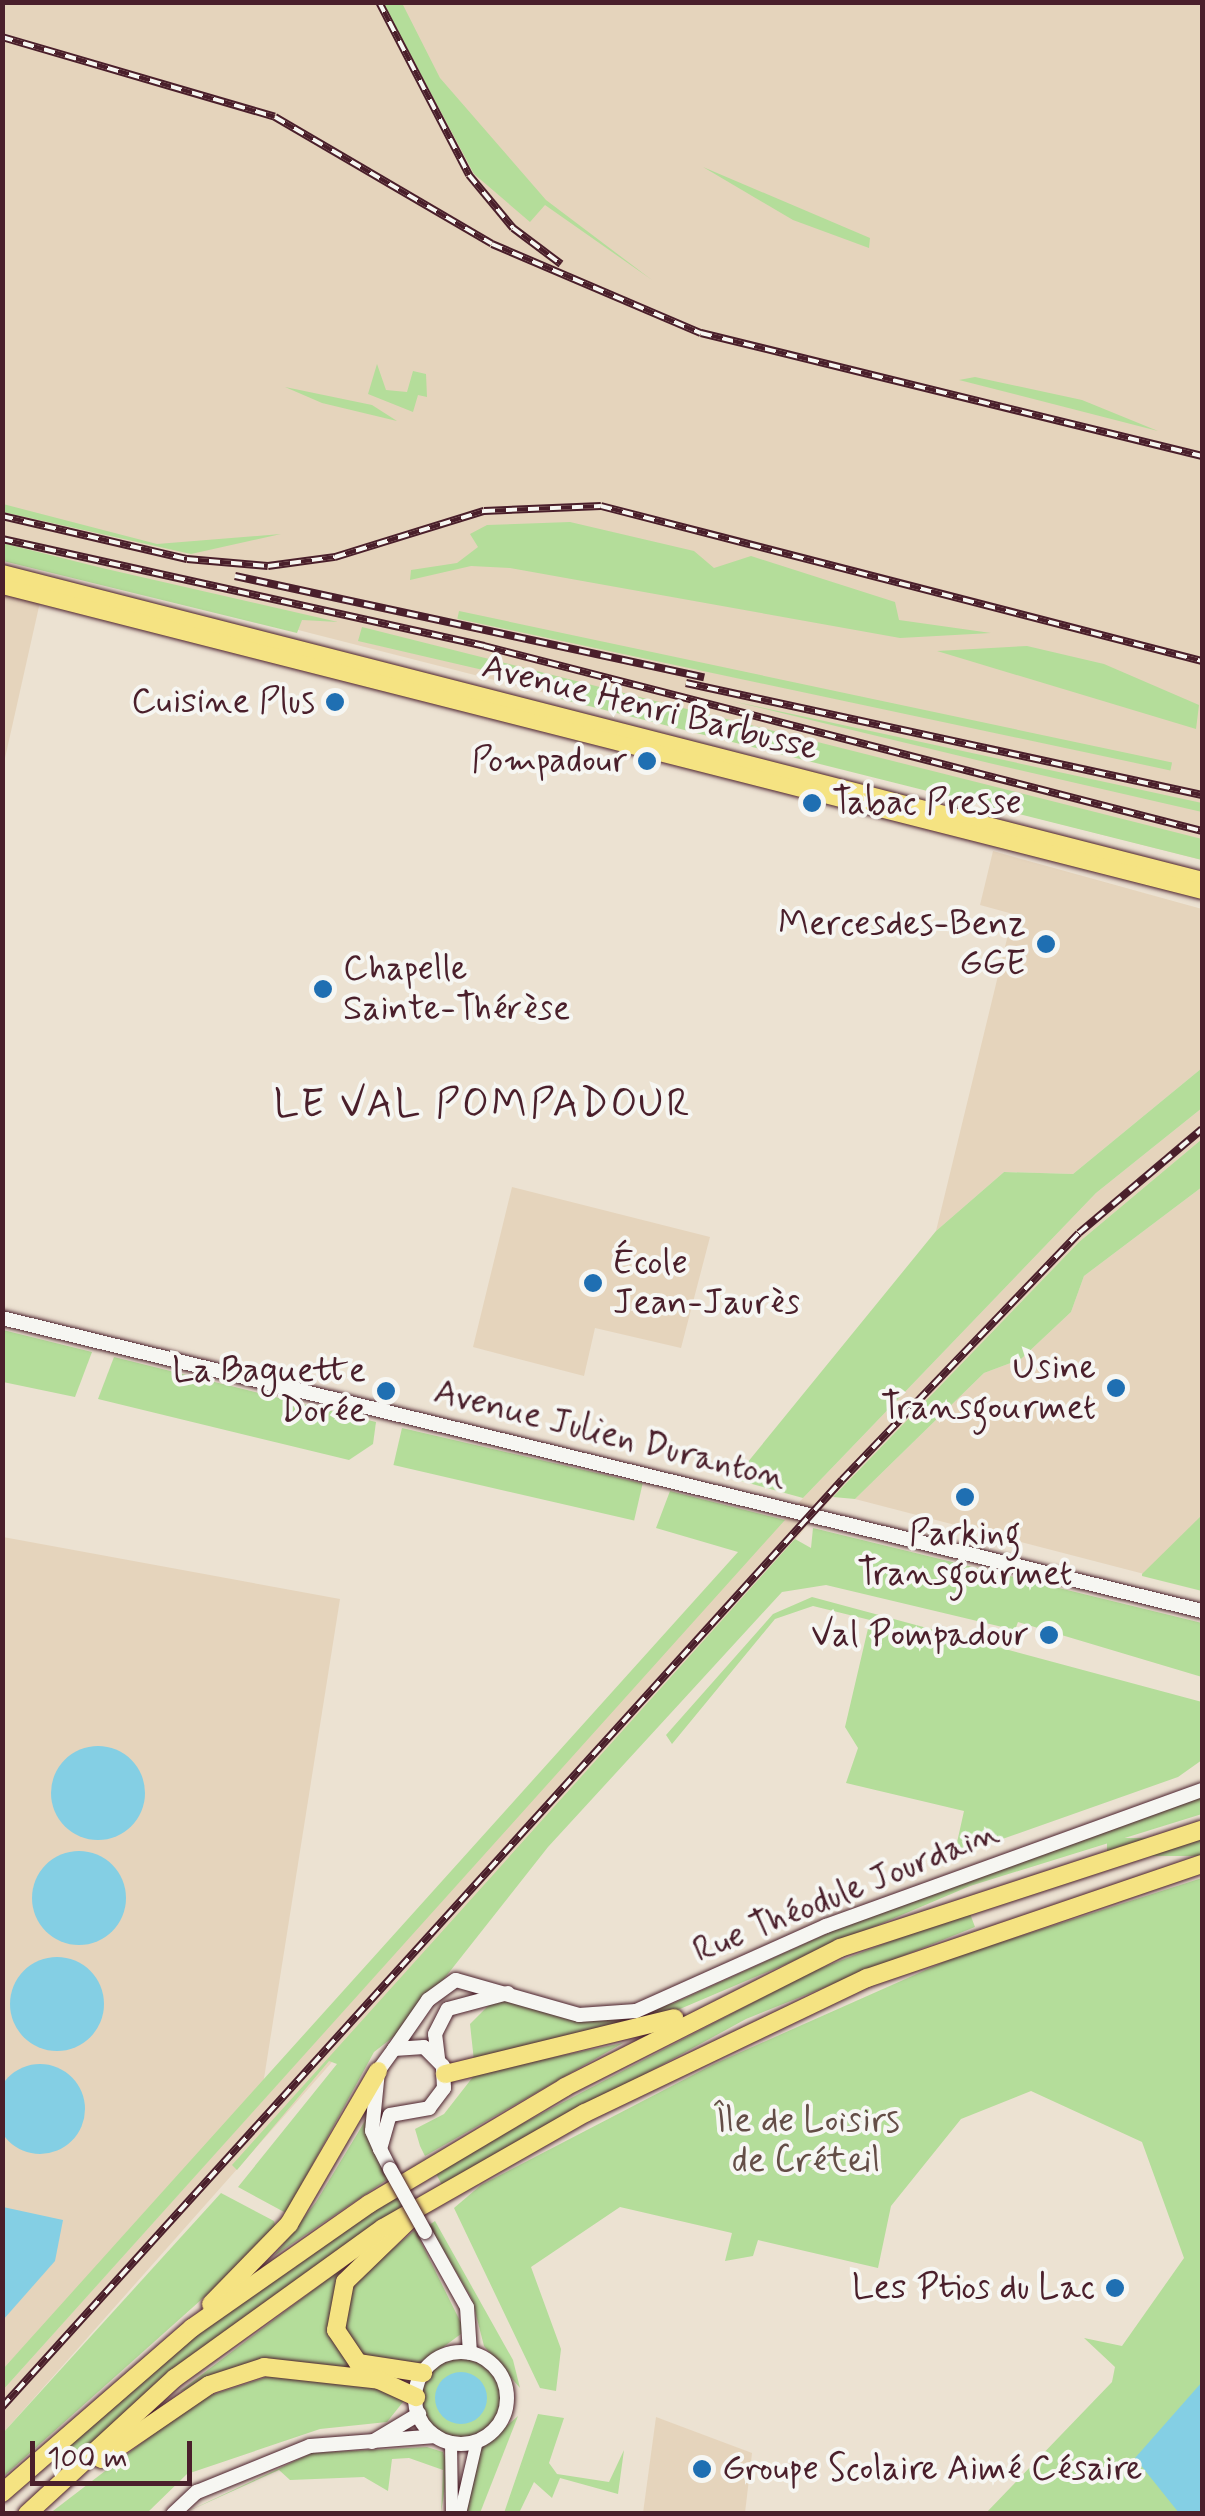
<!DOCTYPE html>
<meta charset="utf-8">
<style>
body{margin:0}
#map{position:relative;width:1205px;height:2516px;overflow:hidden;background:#ece2d2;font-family:Mynerve,sans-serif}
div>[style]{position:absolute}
.built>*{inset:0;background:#e5d4bc}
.green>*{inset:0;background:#b4dd9a;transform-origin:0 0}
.round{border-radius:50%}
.water>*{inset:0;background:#84cfe4}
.roads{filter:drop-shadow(0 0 2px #4a1f2b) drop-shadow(0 0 2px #4a1f2b)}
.tertiary>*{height:12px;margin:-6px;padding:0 6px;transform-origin:6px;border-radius:6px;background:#f6f6f2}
.secondary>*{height:14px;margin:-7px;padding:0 7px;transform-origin:7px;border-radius:7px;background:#f6f6f2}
.secondary>.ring{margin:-7px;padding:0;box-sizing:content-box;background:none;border:14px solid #f6f6f2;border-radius:50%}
.primary>*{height:15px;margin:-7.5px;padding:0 7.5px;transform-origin:7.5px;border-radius:7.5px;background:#f5e382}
.trunk>*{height:18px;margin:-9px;padding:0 9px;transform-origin:9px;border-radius:9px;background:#f5e382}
.rail>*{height:8px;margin-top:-4px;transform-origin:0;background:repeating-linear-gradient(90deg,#f6f6f2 0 11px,#4a1f2b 0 22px);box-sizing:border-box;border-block:2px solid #4a1f2b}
.bridges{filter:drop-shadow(0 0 2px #4a1f2b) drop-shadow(0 0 2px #4a1f2b)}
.secondary-bridge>*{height:14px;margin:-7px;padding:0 7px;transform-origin:7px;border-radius:7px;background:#f6f6f2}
.dots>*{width:28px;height:28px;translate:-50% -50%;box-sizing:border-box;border:5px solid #f6f6f2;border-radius:50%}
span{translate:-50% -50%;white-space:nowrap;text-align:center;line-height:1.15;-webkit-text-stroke:8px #f6f6f2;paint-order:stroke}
.poi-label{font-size:35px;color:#4a1f2b}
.right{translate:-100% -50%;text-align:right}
.left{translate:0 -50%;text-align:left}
.street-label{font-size:35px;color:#4a1f2b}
.park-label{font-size:35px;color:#644e47}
.quarter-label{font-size:40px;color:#4a1f2b;letter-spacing:2.5px}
.frame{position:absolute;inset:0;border:5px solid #4a1f2b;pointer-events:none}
.scale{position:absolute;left:30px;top:2441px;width:162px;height:45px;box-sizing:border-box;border:5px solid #4a1f2b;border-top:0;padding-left:12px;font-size:30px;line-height:35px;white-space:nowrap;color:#4a1f2b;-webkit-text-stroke:8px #f6f6f2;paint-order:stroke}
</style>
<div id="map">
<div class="built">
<div style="clip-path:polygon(2px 3px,1202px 3px,1202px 860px,3px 555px)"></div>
<div style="clip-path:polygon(3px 595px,40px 602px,3px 767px)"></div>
<div style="clip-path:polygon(993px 851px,1202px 909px,1202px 1068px,1073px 1174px,1004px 1172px,936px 1231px,1013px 914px,980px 905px)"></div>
<div style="clip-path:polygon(1202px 1108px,1202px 1139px,1079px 1242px,833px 1497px,3px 2433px,3px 2390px,803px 1498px,1096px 1193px)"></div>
<div style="clip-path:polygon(512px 1187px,710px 1237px,681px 1348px,595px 1328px,584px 1376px,473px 1347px)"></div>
<div style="clip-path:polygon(1202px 1187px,1202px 1589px,855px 1499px,984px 1373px,1021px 1359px,1071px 1312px,1084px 1276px)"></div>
<div style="clip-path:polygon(3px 1537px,340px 1599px,262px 2091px,3px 2369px)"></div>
<div style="clip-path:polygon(656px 2417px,752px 2453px,745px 2513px,643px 2513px)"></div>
</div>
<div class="green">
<div style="clip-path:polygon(383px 3px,402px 3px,440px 78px,546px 200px,652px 280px,545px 205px,530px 222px,474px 174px)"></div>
<div style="clip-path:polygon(703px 167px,870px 238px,869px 248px,793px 220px)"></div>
<div style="clip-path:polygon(377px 364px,386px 390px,407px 392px,413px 371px,426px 374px,427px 397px,418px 395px,413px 412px,368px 394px)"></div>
<div style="clip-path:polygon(975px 377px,1082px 400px,1158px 431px,959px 380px)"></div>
<div style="clip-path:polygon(285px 387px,372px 405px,397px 421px,322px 403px)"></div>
<div style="clip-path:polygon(3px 504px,157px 544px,281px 534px,191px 554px,3px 512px)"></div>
<div style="clip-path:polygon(570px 522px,694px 551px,714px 568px,751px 556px,895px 602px,899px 620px,991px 633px,900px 638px,510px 568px,471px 566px,410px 580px,411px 570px,457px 563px,478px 547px,470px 534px,487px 525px)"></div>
<div style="clip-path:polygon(2px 543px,102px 568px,338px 622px,302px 620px,297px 633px,3px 561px)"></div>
<div style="left:459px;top:611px;width:729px;height:8px;rotate:12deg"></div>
<div style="clip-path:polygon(362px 627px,1202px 839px,1202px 860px,557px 698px,548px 685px,358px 641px)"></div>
<div style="clip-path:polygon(1027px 646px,1104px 664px,1199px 705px,1196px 729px,937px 651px)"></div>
<div style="clip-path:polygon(732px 701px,1202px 803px,1202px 812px,989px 763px)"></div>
<div style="clip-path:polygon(1202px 1068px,1202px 1108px,1096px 1193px,803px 1498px,734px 1479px,936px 1231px,1004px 1172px,1073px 1174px)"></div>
<div style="clip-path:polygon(1202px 1139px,1202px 1187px,1084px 1276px,1071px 1312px,1021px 1359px,984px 1373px,855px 1499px,833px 1497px,1079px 1242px)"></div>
<div style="clip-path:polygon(3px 1330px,92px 1352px,75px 1397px,3px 1382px)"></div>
<div style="clip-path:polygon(114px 1357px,376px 1422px,373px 1444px,349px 1460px,98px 1399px)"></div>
<div style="left:402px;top:1428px;width:247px;height:38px;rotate:13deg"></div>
<div style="clip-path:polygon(670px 1491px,785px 1520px,3px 2390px,3px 2369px,738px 1552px,656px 1528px)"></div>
<div style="clip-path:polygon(1202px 1515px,1202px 1591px,1142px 1576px,1142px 1574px)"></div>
<div style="clip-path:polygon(813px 1528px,1202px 1623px,1202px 1677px,1018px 1622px,1015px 1630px,826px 1585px,782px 1592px,548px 1847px,406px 2027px,374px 2052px,286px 2213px,238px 2187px,337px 2064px,329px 2061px,237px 2170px,232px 2165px,795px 1539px,811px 1548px)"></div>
<div style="clip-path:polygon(812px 1597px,1202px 1702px,1202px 1760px,1178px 1777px,954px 1856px,964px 1811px,846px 1783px,858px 1748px,845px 1727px,870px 1620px,813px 1606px,775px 1619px,672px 1744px,666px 1735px,773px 1614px)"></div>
<div style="clip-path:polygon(1202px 1796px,1202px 1814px,970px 1886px,654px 2020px,474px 2061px,470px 2024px,496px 1998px,598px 2021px,674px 2003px,877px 1911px)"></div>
<div style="left:1202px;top:1838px;width:18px;height:95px;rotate:90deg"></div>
<div style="clip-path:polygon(1202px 1878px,1202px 2513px,986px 2513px,1112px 2382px,1115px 2367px,1084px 2338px,1122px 2346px,1184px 2258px,1142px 2142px,1031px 2091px,961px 2119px,891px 2206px,878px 2268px,758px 2240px,753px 2256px,725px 2261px,732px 2233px,620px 2207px,531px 2267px,561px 2349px,556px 2391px,540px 2388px,454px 2208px,481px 2185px,714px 2064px,955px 1957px)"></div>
<div style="clip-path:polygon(969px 1911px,975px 1927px,746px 2019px,442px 2185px,434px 2170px,811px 1972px)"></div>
<div style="clip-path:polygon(623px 2043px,425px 2156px,420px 2146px,415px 2129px,444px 2114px,476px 2073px)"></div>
<div style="clip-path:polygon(368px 2116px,388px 2179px,274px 2256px,316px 2202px)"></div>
<div style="clip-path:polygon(221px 2193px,274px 2221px,277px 2232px,3px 2477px,3px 2433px)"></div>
<div style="clip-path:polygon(396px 2194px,403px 2208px,79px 2456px,68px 2443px,188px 2342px)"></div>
<div style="clip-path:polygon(435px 2221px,513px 2360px,520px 2388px,484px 2346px,472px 2299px,429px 2225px)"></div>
<div style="clip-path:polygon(415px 2230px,465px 2331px,419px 2365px,392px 2369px,356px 2352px,342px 2321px,353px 2282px)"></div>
<div style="clip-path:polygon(341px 2269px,330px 2326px,360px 2370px,302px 2363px,180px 2391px)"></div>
<div class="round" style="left:421px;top:2358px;width:80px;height:80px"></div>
<div style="clip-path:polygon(270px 2376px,402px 2389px,407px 2397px,387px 2422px,320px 2429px,187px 2474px,147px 2513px,49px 2514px,199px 2399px)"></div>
<div style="clip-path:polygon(538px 2414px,564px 2418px,549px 2463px,557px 2474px,609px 2482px,624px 2450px,618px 2494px,560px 2478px,552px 2498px,534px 2482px,519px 2513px,504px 2513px)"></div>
<div style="clip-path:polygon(518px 2416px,480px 2513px,466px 2514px,479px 2450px)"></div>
<div style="clip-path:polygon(427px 2447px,443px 2452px,448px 2468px,441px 2513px,443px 2470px,409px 2458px,392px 2459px,388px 2491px,364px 2477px,290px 2480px,279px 2470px,182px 2514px,312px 2453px)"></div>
</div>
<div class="water">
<div class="round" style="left:51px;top:1746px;width:94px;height:94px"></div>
<div class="round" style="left:32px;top:1851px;width:94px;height:94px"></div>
<div class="round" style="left:10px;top:1957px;width:94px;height:94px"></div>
<div class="round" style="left:-5px;top:2064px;width:90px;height:90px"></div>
<div style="clip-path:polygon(3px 2207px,63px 2220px,55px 2261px,3px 2320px)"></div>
<div class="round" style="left:435px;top:2372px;width:52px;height:52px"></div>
<div style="clip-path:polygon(1202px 2382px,1202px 2513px,1179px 2513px,1135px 2458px)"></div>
</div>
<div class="roads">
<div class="tertiary">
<div style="left:451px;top:2442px;width:72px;rotate:89.2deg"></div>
<div style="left:460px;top:2514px;width:75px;rotate:-76.9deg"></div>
</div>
<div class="secondary">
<div style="left:2px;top:1318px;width:1235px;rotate:13.72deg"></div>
<div style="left:394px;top:2049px;width:60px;rotate:-55.2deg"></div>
<div style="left:428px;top:2000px;width:34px;rotate:-36deg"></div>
<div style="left:456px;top:1980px;width:128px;rotate:15.9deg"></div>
<div style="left:579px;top:2015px;width:57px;rotate:-4deg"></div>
<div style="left:636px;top:2011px;width:208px;rotate:-24.1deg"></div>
<div style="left:826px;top:1926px;width:400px;rotate:-19.9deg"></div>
<div style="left:438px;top:2058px;width:24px;rotate:-97deg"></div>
<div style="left:435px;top:2034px;width:28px;rotate:-63deg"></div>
<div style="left:448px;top:2009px;width:62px;rotate:-14.9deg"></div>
<div style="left:380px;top:2149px;width:35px;rotate:-74deg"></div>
<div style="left:390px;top:2115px;width:40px;rotate:-10deg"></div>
<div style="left:429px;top:2108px;width:25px;rotate:-53deg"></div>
<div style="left:444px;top:2088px;width:22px;rotate:-93deg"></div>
<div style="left:443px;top:2066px;width:27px;rotate:-135deg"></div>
<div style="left:424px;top:2047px;width:30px;rotate:176deg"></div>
<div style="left:394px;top:2049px;width:27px;rotate:126deg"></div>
<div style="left:378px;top:2071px;width:60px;rotate:95.7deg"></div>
<div style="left:372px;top:2131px;width:20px;rotate:66deg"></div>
<div style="left:380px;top:2149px;width:22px;rotate:63deg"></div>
<div style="left:425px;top:2232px;width:86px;rotate:60.8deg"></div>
<div style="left:467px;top:2307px;width:46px;rotate:86.3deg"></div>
<div class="ring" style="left:415px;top:2352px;width:78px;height:78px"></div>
<div style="left:372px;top:2442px;width:55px;rotate:-30.8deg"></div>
<div style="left:173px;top:2514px;width:33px;rotate:-43deg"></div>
<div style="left:197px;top:2492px;width:122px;rotate:-22.2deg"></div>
<div style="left:310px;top:2446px;width:126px;rotate:-4.5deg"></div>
</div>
<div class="primary">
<div style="left:2px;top:572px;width:1239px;rotate:14.35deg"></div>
<div style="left:2px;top:586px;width:1238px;rotate:14.26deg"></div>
</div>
<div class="trunk">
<div style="left:445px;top:2074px;width:236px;rotate:-13.7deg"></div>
<div style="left:411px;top:2218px;width:92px;rotate:135.9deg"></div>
<div style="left:345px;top:2282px;width:49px;rotate:100.6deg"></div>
<div style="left:336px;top:2330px;width:40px;rotate:56deg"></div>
<div style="left:358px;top:2363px;width:66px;rotate:8.7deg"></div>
<div style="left:211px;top:2304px;width:112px;rotate:-45.7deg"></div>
<div style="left:289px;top:2224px;width:177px;rotate:-59.8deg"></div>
<div style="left:101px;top:2459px;width:131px;rotate:-34.4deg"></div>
<div style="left:209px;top:2385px;width:58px;rotate:-18.1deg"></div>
<div style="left:264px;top:2367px;width:116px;rotate:6.4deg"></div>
<div style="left:379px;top:2380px;width:41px;rotate:24.7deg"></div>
<div style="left:2px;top:2493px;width:252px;rotate:-41deg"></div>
<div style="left:192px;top:2328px;width:216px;rotate:-35deg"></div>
<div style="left:369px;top:2204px;width:228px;rotate:-30.8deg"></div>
<div style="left:565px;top:2087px;width:308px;rotate:-26.8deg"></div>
<div style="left:840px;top:1948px;width:381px;rotate:-18.1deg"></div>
<div style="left:27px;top:2514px;width:201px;rotate:-42.6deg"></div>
<div style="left:175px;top:2378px;width:256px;rotate:-35.8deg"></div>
<div style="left:383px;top:2228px;width:232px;rotate:-29.7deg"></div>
<div style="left:585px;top:2113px;width:313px;rotate:-25.6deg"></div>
<div style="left:867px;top:1978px;width:354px;rotate:-18.8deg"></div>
</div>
</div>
<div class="rail">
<div style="left:379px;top:2px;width:195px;rotate:62.5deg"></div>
<div style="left:469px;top:175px;width:69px;rotate:50.3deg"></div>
<div style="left:513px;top:228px;width:60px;rotate:36.9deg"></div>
<div style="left:2px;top:37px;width:284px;rotate:16.3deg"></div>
<div style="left:275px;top:117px;width:251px;rotate:30.3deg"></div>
<div style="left:492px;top:244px;width:227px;rotate:23.1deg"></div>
<div style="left:701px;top:333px;width:516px;rotate:13.79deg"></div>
<div style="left:2px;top:516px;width:190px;rotate:13.1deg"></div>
<div style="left:187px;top:559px;width:81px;rotate:4.9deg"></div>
<div style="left:268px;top:566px;width:68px;rotate:-7.7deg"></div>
<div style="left:335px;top:557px;width:156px;rotate:-17.2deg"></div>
<div style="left:484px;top:511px;width:117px;rotate:-2.4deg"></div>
<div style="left:601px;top:506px;width:621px;rotate:14.46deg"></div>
<div style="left:2px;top:539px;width:494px;rotate:12.5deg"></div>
<div style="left:484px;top:646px;width:741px;rotate:14.45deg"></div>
<div style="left:235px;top:576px;width:480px;rotate:12.2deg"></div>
<div style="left:686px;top:683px;width:528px;rotate:12.25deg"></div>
<div style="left:2px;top:2407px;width:1251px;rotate:-47.82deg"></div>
<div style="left:842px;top:1480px;width:342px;rotate:-46.2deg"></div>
<div style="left:1079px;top:1233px;width:161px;rotate:-40.2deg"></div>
</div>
<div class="bridges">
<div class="secondary-bridge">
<div style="left:390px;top:2169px;width:72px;rotate:60.9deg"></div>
</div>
</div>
<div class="dots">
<div style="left:335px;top:702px;background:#1f6fb2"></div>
<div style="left:647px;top:761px;background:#1f6fb2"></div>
<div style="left:812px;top:803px;background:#1f6fb2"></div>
<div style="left:1046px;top:944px;background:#1f6fb2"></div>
<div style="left:323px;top:989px;background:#1f6fb2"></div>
<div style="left:593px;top:1283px;background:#1f6fb2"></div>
<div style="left:1116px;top:1388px;background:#1f6fb2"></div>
<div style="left:386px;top:1391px;background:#1f6fb2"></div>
<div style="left:965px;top:1497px;background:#1f6fb2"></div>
<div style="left:1049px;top:1635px;background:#1f6fb2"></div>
<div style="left:1115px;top:2288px;background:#1f6fb2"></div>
<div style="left:702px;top:2469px;background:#1f6fb2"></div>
</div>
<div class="poi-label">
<span class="right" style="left:315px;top:702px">Cuisine Plus</span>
<span class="right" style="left:627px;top:761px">Pompadour</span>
<span class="left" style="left:832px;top:803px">Tabac Presse</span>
<span class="right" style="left:1026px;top:944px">Mercesdes-Benz<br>GGE</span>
<span class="left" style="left:343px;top:989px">Chapelle<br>Sainte-Thérèse</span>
<span class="left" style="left:613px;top:1283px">École<br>Jean-Jaurès</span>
<span class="right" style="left:1096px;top:1388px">Usine<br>Transgourmet</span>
<span class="right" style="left:366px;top:1391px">La Baguette<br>Dorée</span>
<span style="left:965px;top:1554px">Parking<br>Transgourmet</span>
<span class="right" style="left:1029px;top:1635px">Val Pompadour</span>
<span class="right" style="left:1095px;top:2288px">Les Ptios du Lac</span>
<span class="left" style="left:722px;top:2469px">Groupe Scolaire Aimé Césaire</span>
</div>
<div class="street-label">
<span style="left:650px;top:708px;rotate:14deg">Avenue Henri Barbusse</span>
<span style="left:610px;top:1435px;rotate:14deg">Avenue Julien Duranton</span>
<span style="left:846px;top:1892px;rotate:-22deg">Rue Théodule Jourdain</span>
</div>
<div class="park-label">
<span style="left:806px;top:2141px">Île de Loisirs<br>de Créteil</span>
</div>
<div class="quarter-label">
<span style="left:483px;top:1105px">LE VAL POMPADOUR</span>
</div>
<div class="frame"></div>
<div class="scale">100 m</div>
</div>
